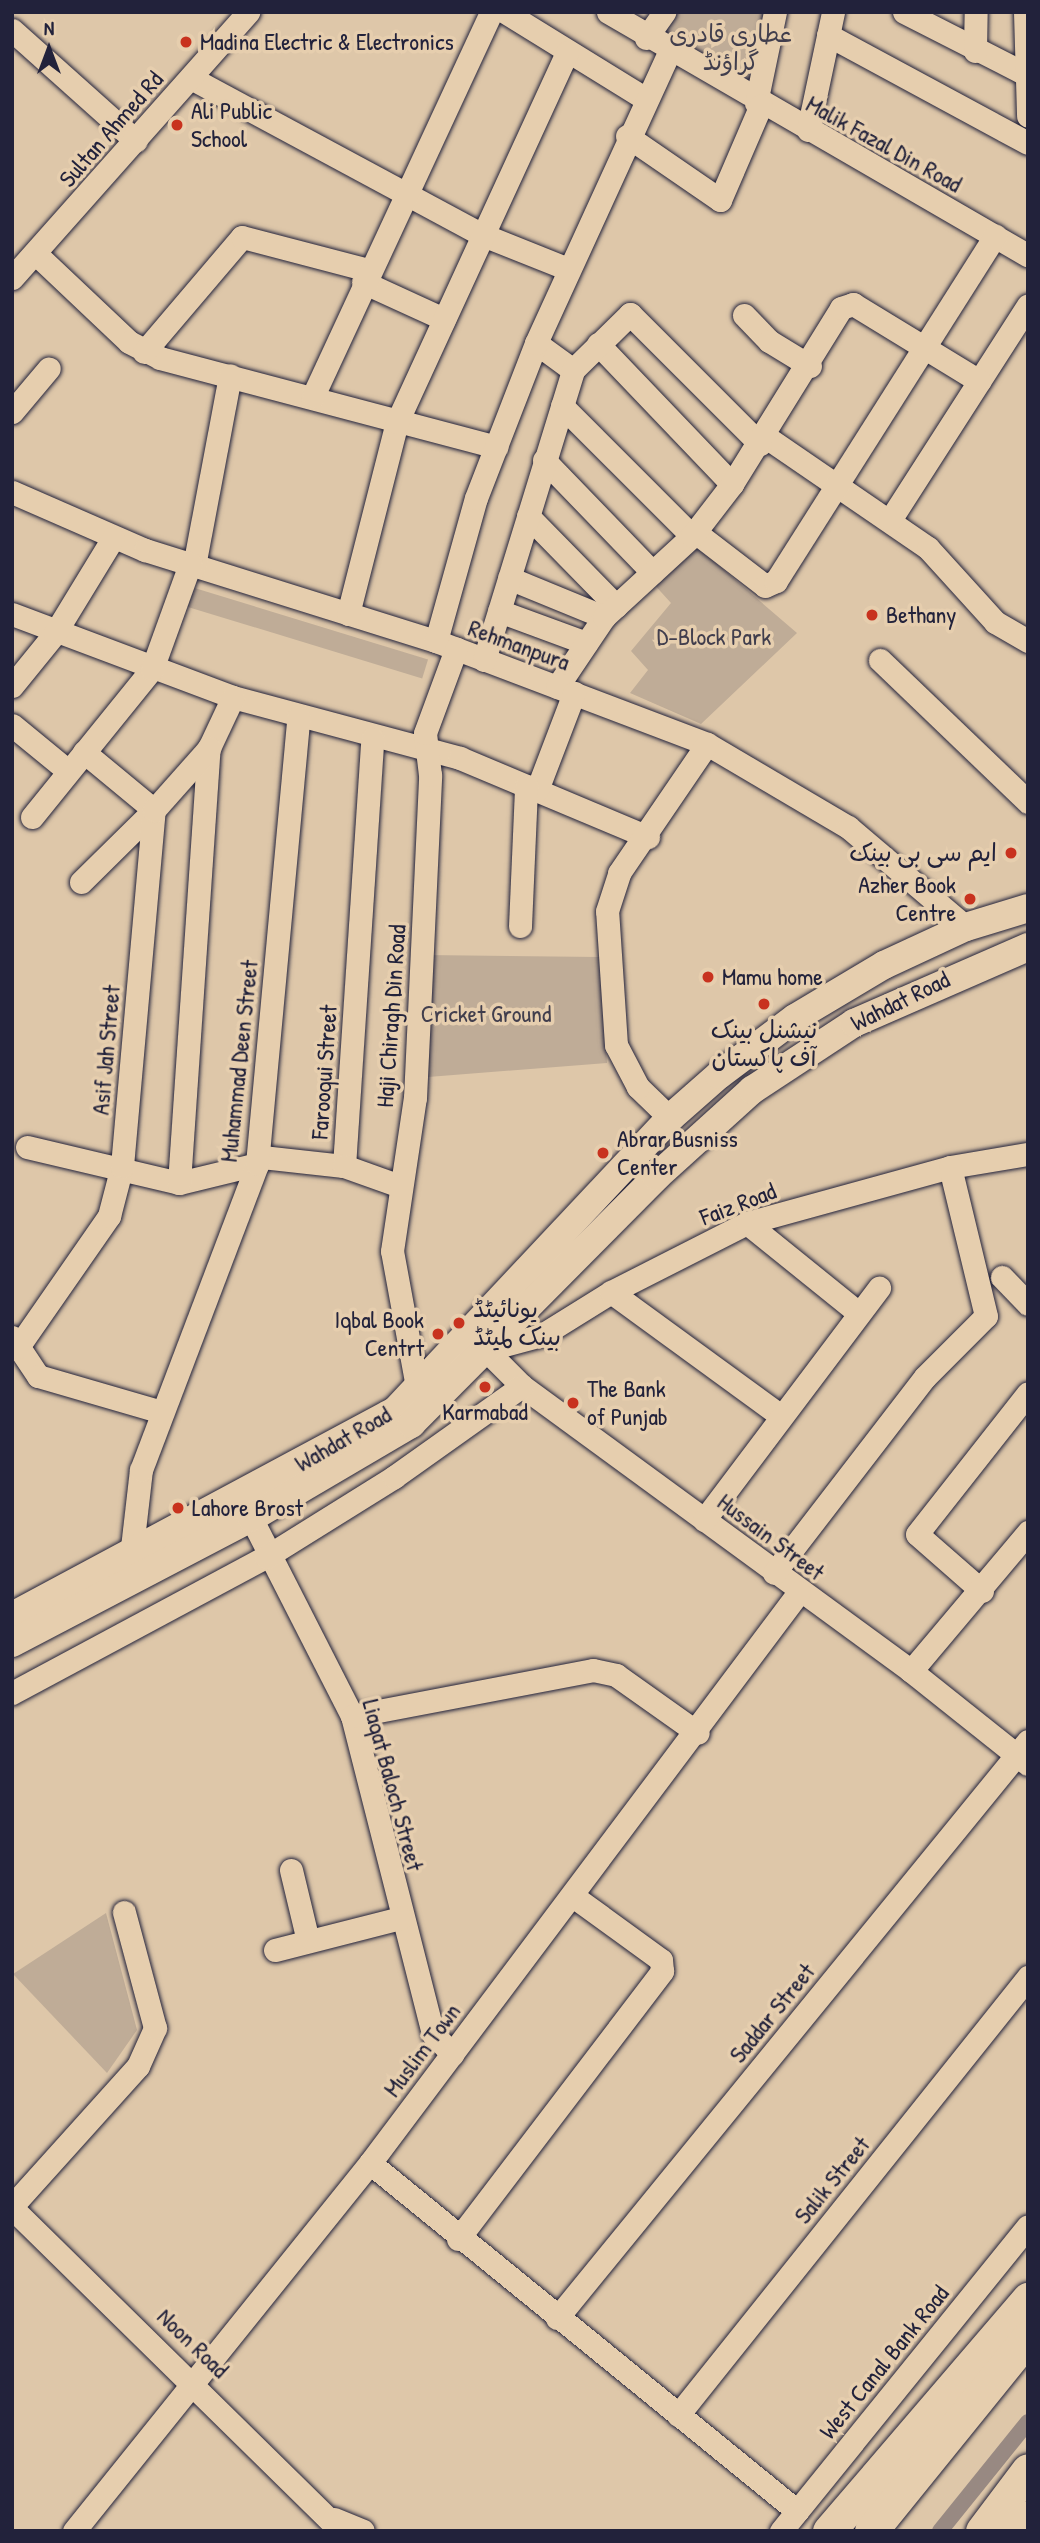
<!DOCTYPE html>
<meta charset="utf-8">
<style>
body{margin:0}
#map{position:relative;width:1040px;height:2543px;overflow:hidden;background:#dec7a9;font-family:"Patrick Hand","Playpen Sans Arabic",sans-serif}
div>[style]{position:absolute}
.green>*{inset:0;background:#bfac97;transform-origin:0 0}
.canal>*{height:16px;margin:-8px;padding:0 8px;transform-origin:8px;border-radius:8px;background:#988982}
.roads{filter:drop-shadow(0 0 2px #22223b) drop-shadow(0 0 2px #22223b)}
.minor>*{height:23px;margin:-11.5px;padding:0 11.5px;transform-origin:11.5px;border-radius:11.5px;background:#e6ceae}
.major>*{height:28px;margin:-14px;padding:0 14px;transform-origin:14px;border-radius:14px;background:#e6ceae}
.highway>*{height:33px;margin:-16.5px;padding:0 16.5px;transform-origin:16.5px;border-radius:16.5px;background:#e6ceae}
.dots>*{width:19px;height:19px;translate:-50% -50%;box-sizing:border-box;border:4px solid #e6ceae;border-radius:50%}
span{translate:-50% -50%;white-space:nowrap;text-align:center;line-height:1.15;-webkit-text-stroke:7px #e6ceae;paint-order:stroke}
.park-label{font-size:24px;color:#413e4d}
.poi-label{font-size:24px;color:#22223b}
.left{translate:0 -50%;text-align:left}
.right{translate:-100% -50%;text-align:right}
.street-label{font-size:24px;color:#22223b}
.frame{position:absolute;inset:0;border:14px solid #22223b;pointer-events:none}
.north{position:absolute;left:14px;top:14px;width:70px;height:70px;-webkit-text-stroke:5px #e6ceae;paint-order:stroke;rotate:0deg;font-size:19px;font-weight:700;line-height:28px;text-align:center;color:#22223b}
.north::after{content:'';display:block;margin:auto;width:24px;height:32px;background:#22223b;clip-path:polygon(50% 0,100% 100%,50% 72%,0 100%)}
</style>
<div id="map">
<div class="green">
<div style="clip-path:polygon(664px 12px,775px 12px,756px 103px,646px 38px)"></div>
<div style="clip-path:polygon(697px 547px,797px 633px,701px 724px,630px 693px,648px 670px,631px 651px,671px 603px,651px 581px)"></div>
<div style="left:188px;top:586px;width:251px;height:20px;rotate:17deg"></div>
<div style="clip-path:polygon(426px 955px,599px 957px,607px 1063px,428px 1077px)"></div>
<div style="clip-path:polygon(106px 1913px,137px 2030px,107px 2073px,13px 1974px)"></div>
</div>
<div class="canal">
<div style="left:940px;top:2531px;width:140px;rotate:-51.1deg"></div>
</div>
<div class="roads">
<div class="minor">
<div style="left:505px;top:12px;width:163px;rotate:31.7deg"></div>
<div style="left:608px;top:12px;width:485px;rotate:30.1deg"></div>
<div style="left:904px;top:12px;width:132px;rotate:27deg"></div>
<div style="left:1025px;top:12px;width:104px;rotate:88.3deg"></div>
<div style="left:12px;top:30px;width:166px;rotate:41.8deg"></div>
<div style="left:828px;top:35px;width:227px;rotate:28.4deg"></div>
<div style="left:646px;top:38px;width:32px;rotate:-55deg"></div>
<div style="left:975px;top:51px;width:39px;rotate:-89deg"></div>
<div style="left:191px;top:78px;width:332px;rotate:28.3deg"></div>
<div style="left:483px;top:235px;width:92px;rotate:21.8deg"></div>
<div style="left:756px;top:103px;width:93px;rotate:-78.2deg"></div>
<div style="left:808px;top:130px;width:121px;rotate:-78deg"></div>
<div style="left:627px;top:136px;width:113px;rotate:34.5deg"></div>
<div style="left:720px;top:200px;width:103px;rotate:-66.7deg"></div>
<div style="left:35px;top:253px;width:129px;rotate:43.4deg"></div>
<div style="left:129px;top:342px;width:35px;rotate:27deg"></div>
<div style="left:160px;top:358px;width:348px;rotate:14.8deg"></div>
<div style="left:12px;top:278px;width:356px;rotate:-48.4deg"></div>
<div style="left:363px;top:282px;width:89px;rotate:24.6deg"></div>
<div style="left:744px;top:315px;width:36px;rotate:46deg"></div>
<div style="left:769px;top:341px;width:48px;rotate:31.4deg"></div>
<div style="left:536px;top:343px;width:46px;rotate:36.1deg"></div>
<div style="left:598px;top:344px;width:194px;rotate:46.3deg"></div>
<div style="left:144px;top:352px;width:151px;rotate:-49.6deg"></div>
<div style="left:242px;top:237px;width:130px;rotate:14.7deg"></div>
<div style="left:313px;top:396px;width:423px;rotate:-65.1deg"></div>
<div style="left:562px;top:406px;width:184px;rotate:45deg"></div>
<div style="left:12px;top:412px;width:57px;rotate:-49.9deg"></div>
<div style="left:766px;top:437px;width:196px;rotate:34.4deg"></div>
<div style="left:928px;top:548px;width:100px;rotate:47.8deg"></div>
<div style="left:995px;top:622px;width:38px;rotate:30deg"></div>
<div style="left:544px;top:460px;width:156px;rotate:46deg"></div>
<div style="left:12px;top:492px;width:145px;rotate:23.6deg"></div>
<div style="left:145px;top:550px;width:305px;rotate:17.4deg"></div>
<div style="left:436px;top:641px;width:290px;rotate:20.8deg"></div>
<div style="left:707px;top:744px;width:164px;rotate:30.5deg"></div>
<div style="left:848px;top:827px;width:155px;rotate:40.3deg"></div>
<div style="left:528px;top:516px;width:126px;rotate:45.6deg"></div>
<div style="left:890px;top:520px;width:255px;rotate:-57.3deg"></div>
<div style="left:695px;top:532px;width:88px;rotate:37.6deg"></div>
<div style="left:765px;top:586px;width:12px;rotate:-24deg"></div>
<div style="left:776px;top:581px;width:409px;rotate:-57.6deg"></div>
<div style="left:194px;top:566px;width:194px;rotate:-79.3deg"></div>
<div style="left:509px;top:578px;width:103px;rotate:22.3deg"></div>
<div style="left:499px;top:611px;width:93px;rotate:20.2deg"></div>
<div style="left:12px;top:614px;width:236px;rotate:20.6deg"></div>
<div style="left:233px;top:697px;width:235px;rotate:15deg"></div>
<div style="left:460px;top:758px;width:204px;rotate:22.8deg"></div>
<div style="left:348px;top:614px;width:198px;rotate:-75.7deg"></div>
<div style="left:397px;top:422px;width:407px;rotate:-65.3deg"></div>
<div style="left:436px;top:641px;width:148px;rotate:-74.4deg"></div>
<div style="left:476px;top:498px;width:166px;rotate:-68.8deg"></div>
<div style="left:536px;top:343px;width:320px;rotate:-65.4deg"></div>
<div style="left:484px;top:660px;width:303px;rotate:-72.9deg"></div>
<div style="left:573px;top:370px;width:80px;rotate:-44.5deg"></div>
<div style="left:630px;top:314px;width:184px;rotate:45deg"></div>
<div style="left:880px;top:660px;width:205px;rotate:43.8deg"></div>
<div style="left:12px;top:686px;width:68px;rotate:-50.9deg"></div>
<div style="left:55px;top:633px;width:111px;rotate:-58.6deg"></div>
<div style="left:557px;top:687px;width:84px;rotate:-56.1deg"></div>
<div style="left:604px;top:617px;width:120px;rotate:-42.6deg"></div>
<div style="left:692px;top:536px;width:66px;rotate:-52.4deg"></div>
<div style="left:732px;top:484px;width:207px;rotate:-58.2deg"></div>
<div style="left:841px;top:308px;width:13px;rotate:-18deg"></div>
<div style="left:853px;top:304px;width:148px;rotate:31.4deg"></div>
<div style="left:12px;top:725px;width:72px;rotate:39.4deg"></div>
<div style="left:537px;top:790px;width:104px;rotate:-69.1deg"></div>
<div style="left:32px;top:817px;width:191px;rotate:-51deg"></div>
<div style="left:152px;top:669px;width:112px;rotate:-70.1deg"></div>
<div style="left:81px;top:882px;width:103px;rotate:-44.6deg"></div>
<div style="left:154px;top:810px;width:91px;rotate:-140.4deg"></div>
<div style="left:520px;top:926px;width:140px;rotate:-87.5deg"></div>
<div style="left:670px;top:1118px;width:45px;rotate:-135.9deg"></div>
<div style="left:638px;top:1087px;width:47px;rotate:-117.6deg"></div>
<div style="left:616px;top:1045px;width:134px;rotate:-93.8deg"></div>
<div style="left:607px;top:911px;width:40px;rotate:-72deg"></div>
<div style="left:619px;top:873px;width:156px;rotate:-55.7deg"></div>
<div style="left:27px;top:1147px;width:156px;rotate:13.3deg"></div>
<div style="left:179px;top:1183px;width:80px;rotate:-13.7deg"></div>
<div style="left:257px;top:1164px;width:9px;rotate:-54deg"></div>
<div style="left:262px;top:1157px;width:82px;rotate:6.3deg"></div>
<div style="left:344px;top:1166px;width:428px;rotate:-86.2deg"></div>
<div style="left:344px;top:1166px;width:59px;rotate:19.7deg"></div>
<div style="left:179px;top:1183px;width:436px;rotate:-86.1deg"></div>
<div style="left:209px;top:748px;width:56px;rotate:-64.8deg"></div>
<div style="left:747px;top:1223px;width:140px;rotate:38.9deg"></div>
<div style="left:1002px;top:1277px;width:37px;rotate:46deg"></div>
<div style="left:611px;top:1292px;width:210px;rotate:36.1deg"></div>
<div style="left:12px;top:1337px;width:47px;rotate:56.3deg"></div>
<div style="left:38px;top:1376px;width:129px;rotate:16.2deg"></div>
<div style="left:18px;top:1347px;width:160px;rotate:-55.2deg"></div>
<div style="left:109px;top:1216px;width:52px;rotate:-75.4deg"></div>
<div style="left:122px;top:1166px;width:357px;rotate:-84.9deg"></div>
<div style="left:154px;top:810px;width:83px;rotate:-48.4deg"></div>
<div style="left:486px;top:1350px;width:51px;rotate:45deg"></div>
<div style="left:522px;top:1386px;width:482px;rotate:36.2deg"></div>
<div style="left:911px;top:1671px;width:149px;rotate:38.5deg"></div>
<div style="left:486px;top:1350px;width:58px;rotate:-15deg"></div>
<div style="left:542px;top:1335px;width:81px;rotate:-31.9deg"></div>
<div style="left:611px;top:1292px;width:153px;rotate:-26.9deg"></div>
<div style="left:747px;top:1223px;width:211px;rotate:-15.4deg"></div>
<div style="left:950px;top:1167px;width:79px;rotate:-9.5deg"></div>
<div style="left:417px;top:1387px;width:138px;rotate:-100.4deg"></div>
<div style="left:392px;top:1251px;width:155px;rotate:-81.5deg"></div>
<div style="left:415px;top:1098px;width:323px;rotate:-87.3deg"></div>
<div style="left:430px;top:775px;width:42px;rotate:-96.8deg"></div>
<div style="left:425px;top:733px;width:90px;rotate:-69.7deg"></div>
<div style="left:244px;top:1504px;width:238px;rotate:63deg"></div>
<div style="left:352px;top:1716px;width:328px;rotate:75.7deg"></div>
<div style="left:433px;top:2034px;width:28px;rotate:46deg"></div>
<div style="left:704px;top:1520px;width:291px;rotate:-53deg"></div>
<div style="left:131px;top:1556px;width:87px;rotate:-83.4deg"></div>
<div style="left:141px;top:1470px;width:327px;rotate:-69.2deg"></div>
<div style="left:257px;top:1164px;width:448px;rotate:-84.7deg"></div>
<div style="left:774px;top:1573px;width:247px;rotate:-52.4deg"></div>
<div style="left:925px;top:1377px;width:86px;rotate:-45deg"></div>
<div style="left:986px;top:1316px;width:153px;rotate:-103.6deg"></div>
<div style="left:982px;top:1591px;width:86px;rotate:-138.8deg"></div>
<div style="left:917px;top:1534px;width:179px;rotate:-51.8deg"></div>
<div style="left:911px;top:1671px;width:182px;rotate:-49.9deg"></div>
<div style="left:12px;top:1693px;width:288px;rotate:-28.2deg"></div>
<div style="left:266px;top:1557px;width:151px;rotate:-32deg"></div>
<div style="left:394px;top:1477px;width:157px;rotate:-35.4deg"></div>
<div style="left:352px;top:1716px;width:245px;rotate:-10.8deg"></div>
<div style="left:593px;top:1670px;width:24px;rotate:12deg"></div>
<div style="left:616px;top:1675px;width:100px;rotate:35.3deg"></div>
<div style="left:291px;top:1870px;width:73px;rotate:76.5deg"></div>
<div style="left:275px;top:1950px;width:130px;rotate:-14.3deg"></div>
<div style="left:370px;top:2163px;width:551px;rotate:39.18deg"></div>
<div style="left:12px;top:2206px;width:188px;rotate:-48deg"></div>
<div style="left:138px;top:2066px;width:42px;rotate:-65.9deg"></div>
<div style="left:155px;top:2028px;width:120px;rotate:-105deg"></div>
<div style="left:12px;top:2208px;width:461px;rotate:44.5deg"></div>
<div style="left:458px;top:2239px;width:337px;rotate:-52.7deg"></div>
<div style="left:662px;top:1971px;width:11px;rotate:-95deg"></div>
<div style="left:661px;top:1960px;width:109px;rotate:-144deg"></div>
<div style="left:557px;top:2318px;width:745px;rotate:-50.78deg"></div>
<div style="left:678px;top:2415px;width:561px;rotate:-51.37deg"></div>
<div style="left:334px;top:2519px;width:31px;rotate:22deg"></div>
<div style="left:74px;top:2531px;width:472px;rotate:-51.2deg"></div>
<div style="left:370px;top:2163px;width:714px;rotate:-53.08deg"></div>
<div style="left:781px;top:2531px;width:392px;rotate:-51deg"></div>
</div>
<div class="major">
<div style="left:12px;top:1616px;width:436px;rotate:-28.2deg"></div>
<div style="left:396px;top:1410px;width:400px;rotate:-46.8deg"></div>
<div style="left:670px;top:1118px;width:65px;rotate:-41.3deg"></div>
<div style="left:719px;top:1075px;width:95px;rotate:-36.9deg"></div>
<div style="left:795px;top:1018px;width:104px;rotate:-30.8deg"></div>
<div style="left:884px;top:965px;width:90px;rotate:-24.9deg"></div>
<div style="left:966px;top:927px;width:65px;rotate:-17deg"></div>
<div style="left:12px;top:1643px;width:270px;rotate:-27.6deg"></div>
<div style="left:251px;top:1518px;width:186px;rotate:-30.4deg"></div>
<div style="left:411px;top:1424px;width:348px;rotate:-45.2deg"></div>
<div style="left:656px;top:1177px;width:130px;rotate:-42.2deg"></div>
<div style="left:752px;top:1090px;width:122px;rotate:-33.3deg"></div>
<div style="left:854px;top:1023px;width:190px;rotate:-23.6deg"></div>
</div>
<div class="highway">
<div style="left:829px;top:2531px;width:306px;rotate:-49.4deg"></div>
<div style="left:871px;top:2531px;width:250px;rotate:-51deg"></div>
<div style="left:982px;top:2531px;width:76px;rotate:-53deg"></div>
<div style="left:1018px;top:2531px;width:17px;rotate:-54deg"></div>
</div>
</div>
<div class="dots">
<div style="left:186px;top:42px;background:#c8321e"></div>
<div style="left:177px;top:125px;background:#c8321e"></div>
<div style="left:872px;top:615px;background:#c8321e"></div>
<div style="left:1011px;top:853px;background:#c8321e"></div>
<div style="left:970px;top:899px;background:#c8321e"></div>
<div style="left:708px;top:977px;background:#c8321e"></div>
<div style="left:764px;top:1004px;background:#c8321e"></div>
<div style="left:603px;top:1153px;background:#c8321e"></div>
<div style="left:459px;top:1323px;background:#c8321e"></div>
<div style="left:438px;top:1334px;background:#c8321e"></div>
<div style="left:485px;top:1387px;background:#c8321e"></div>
<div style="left:573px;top:1403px;background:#c8321e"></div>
<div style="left:178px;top:1508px;background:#c8321e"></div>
</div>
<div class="park-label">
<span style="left:731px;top:48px">عطاری قادری<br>گراؤنڈ</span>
<span style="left:714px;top:637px">D-Block Park</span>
<span style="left:486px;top:1014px">Cricket Ground</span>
</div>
<div class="poi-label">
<span class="left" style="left:200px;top:42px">Madina Electric &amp; Electronics</span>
<span class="left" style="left:191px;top:125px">Ali Public<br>School</span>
<span class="left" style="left:886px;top:615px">Bethany</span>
<span class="right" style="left:997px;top:853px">ایم سی بی بینک</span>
<span class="right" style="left:956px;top:899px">Azher Book<br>Centre</span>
<span class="left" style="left:722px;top:977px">Mamu home</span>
<span style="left:764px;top:1044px">نیشنل بینک<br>آف پاکستان</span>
<span class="left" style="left:617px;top:1153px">Abrar Busniss<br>Center</span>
<span class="left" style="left:473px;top:1323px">یونائیٹڈ<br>بینک لمیٹڈ</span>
<span class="right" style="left:424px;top:1334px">Iqbal Book<br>Centrt</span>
<span class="left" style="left:587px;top:1403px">The Bank<br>of Punjab</span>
<span style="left:485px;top:1412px">Karmabad</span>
<span class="left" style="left:192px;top:1508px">Lahore Brost</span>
</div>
<div class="street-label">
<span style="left:111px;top:129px;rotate:-49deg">Sultan Ahmed Rd</span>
<span style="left:884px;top:144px;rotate:29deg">Malik Fazal Din Road</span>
<span style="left:519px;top:645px;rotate:20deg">Rehmanpura</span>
<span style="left:900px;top:1001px;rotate:-26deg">Wahdat Road</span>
<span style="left:391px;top:1016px;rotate:-86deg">Haji Chiragh Din Road</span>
<span style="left:106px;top:1050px;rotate:-85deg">Asif Jah Street</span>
<span style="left:239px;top:1061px;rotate:-84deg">Muhammad Deen Street</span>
<span style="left:324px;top:1072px;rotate:-86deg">Farooqui Street</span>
<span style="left:738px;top:1204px;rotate:-21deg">Faiz Road</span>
<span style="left:343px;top:1439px;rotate:-30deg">Wahdat Road</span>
<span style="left:771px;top:1537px;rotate:37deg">Hussain Street</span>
<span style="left:393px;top:1785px;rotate:75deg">Liaqat Baloch Street</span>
<span style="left:772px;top:2013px;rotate:-51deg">Saddar Street</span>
<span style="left:422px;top:2050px;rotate:-53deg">Muslim Town</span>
<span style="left:832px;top:2180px;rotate:-51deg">Salik Street</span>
<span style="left:193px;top:2343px;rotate:44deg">Noon Road</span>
<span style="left:884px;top:2362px;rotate:-51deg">West Canal Bank Road</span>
</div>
<div class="frame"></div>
<div class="north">N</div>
</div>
